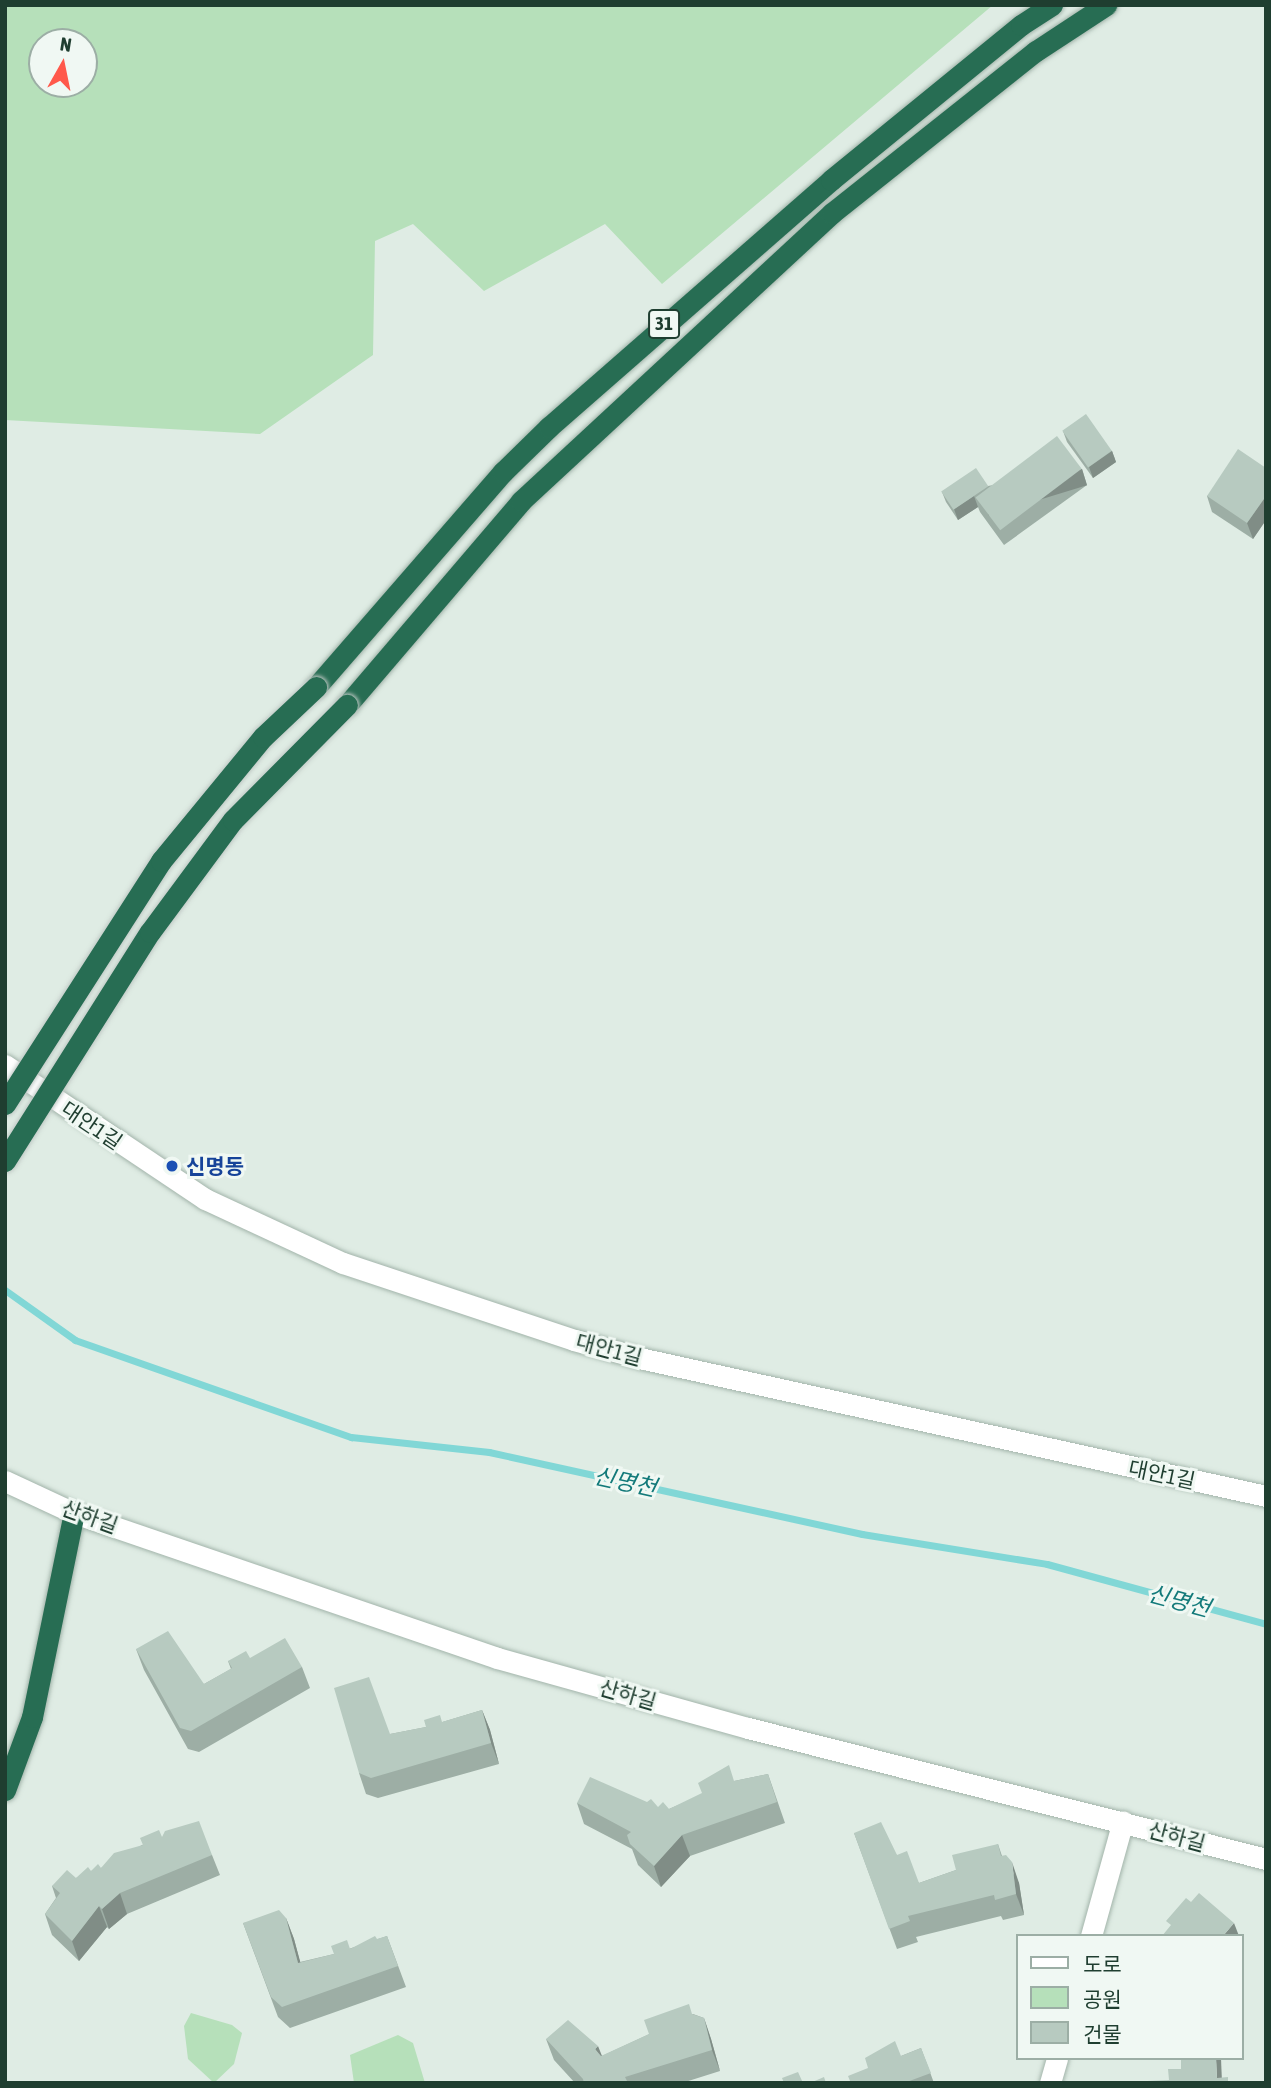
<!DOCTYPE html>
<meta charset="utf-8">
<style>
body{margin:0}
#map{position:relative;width:1271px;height:2088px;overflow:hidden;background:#dfece4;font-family:"Asap Condensed","Noto Sans KR",sans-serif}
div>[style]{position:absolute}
.green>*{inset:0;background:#b6e0ba}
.stream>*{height:7px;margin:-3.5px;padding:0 3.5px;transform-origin:3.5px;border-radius:3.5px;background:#81d7d6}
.roads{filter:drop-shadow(0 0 2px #a2b4aa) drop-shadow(0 0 2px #a2b4aa)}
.minor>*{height:21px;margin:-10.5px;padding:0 10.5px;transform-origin:10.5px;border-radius:10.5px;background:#fff}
.highway>*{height:21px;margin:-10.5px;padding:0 10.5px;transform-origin:10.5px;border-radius:10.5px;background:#276d53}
.bridges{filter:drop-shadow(0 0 2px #c0c9c5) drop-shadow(0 0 2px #c0c9c5)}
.highway-bridge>*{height:21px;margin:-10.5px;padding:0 10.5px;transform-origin:10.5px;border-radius:10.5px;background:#276d53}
.wall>*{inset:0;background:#9daea5}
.shaded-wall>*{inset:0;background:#808d86;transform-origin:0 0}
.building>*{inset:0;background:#b7cac0;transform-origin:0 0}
.dots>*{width:19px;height:19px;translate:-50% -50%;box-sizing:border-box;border:4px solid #f0f8f3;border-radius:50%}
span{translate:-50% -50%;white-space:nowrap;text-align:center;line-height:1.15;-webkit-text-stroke:6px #f0f8f3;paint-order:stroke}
.shield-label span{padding:2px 5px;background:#f0f8f3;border:2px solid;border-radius:5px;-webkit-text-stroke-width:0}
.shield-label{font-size:19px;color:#1f3e30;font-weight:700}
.street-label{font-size:21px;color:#1f3e30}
.transit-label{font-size:21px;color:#164399;font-weight:700}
.left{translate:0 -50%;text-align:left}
.water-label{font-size:23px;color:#137a7a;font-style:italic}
.frame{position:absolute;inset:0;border:7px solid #1f3e30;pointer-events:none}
.legend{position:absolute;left:1016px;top:1934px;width:228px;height:126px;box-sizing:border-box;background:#f0f8f3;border:2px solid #9caea5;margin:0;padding:9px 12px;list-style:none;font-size:21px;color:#1f3e30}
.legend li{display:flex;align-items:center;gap:14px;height:35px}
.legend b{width:35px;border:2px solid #9caea5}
.north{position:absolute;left:28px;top:28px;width:70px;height:70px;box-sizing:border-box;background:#f0f8f3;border:2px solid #9caea5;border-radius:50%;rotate:9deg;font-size:19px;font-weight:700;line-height:28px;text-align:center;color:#1f3e30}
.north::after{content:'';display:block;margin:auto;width:24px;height:32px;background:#ff594b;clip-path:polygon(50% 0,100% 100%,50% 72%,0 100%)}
</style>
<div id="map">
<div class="green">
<div style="clip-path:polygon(evenodd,5px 5px,993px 5px,662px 284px,605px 224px,484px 291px,413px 224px,375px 241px,373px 355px,260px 434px,5px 420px,5px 5px,42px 42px,84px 42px,84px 84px,42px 84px,42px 42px)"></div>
<div style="clip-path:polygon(191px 2013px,232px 2025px,242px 2033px,234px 2064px,214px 2083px,188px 2059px,184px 2026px)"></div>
<div style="clip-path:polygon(398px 2035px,413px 2043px,425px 2083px,354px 2083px,350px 2055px)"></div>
</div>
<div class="stream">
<div style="left:5px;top:1290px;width:86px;rotate:35.5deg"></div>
<div style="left:75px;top:1340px;width:293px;rotate:19.4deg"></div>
<div style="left:351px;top:1437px;width:139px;rotate:6.2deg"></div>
<div style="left:489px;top:1452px;width:382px;rotate:12.4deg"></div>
<div style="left:862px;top:1534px;width:187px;rotate:9.2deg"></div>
<div style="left:1047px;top:1564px;width:227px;rotate:15.3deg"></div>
</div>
<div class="roads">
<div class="minor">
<div style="left:5px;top:1065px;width:241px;rotate:33.8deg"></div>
<div style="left:205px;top:1199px;width:152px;rotate:24.9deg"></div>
<div style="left:343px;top:1263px;width:243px;rotate:18.4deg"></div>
<div style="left:574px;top:1340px;width:73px;rotate:15.2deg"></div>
<div style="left:644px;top:1359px;width:637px;rotate:12.42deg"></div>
<div style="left:5px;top:1481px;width:76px;rotate:24.9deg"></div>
<div style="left:74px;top:1513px;width:447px;rotate:18.9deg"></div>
<div style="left:497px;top:1658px;width:261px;rotate:15.6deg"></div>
<div style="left:748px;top:1728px;width:534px;rotate:14.19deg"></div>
<div style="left:1091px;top:1936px;width:119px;rotate:-74.5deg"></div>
<div style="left:1050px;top:2083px;width:26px;rotate:-74deg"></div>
</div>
<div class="highway">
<div style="left:316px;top:687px;width:285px;rotate:-49deg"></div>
<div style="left:503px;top:472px;width:64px;rotate:-44.4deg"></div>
<div style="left:549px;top:427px;width:375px;rotate:-41.2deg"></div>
<div style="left:831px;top:180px;width:245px;rotate:-39.2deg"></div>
<div style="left:1021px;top:25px;width:37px;rotate:-33deg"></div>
<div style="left:347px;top:705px;width:268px;rotate:-49.5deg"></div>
<div style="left:521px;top:501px;width:424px;rotate:-42.8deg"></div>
<div style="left:832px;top:213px;width:260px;rotate:-38.5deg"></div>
<div style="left:1036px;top:51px;width:84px;rotate:-33.3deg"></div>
<div style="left:5px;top:1790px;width:78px;rotate:-69.7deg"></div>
<div style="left:32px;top:1717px;width:208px;rotate:-78.4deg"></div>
</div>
</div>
<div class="bridges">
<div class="highway-bridge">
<div style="left:5px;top:1104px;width:289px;rotate:-57.3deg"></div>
<div style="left:161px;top:861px;width:161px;rotate:-50.6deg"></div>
<div style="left:263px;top:737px;width:73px;rotate:-43.3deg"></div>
<div style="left:5px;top:1161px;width:271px;rotate:-57.7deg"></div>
<div style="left:150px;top:932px;width:139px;rotate:-53.5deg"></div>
<div style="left:233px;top:820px;width:162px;rotate:-45.3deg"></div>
</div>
</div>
<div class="wall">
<div style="clip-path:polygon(1063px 431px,1112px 451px,1116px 462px,1093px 478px,1067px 442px)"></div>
<div style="clip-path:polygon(1266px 468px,1266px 520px,1253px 539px,1212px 512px,1207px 496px)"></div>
<div style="clip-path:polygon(1082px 469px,1087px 485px,1004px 545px,980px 512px,978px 507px,958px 520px,946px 502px,942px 492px,988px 486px)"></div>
<div style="clip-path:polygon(136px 1649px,204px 1684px,231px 1669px,228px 1661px,250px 1658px,302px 1667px,310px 1688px,199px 1752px,188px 1749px,144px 1670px)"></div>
<div style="clip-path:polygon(482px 1710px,490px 1730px,499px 1764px,378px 1798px,366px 1794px,359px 1773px,390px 1734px,426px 1727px)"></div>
<div style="clip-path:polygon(768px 1774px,785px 1823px,690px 1856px,661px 1887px,638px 1865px,632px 1849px,584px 1824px,577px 1803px,658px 1807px,669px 1809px,734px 1781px)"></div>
<div style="clip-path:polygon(854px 1833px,897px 1855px,919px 1883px,956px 1870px,998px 1844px,1002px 1856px,1019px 1883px,1024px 1915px,1003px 1920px,1001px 1916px,916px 1937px,918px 1942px,897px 1949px)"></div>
<div style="clip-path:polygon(162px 1837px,212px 1855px,220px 1875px,127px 1914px,109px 1929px,107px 1927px,79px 1961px,52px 1935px,45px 1914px,56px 1898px,52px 1886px,76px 1878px,91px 1871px,101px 1868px,142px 1845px)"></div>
<div style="clip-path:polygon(286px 1918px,294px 1939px,300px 1962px,334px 1954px,387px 1936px,406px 1987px,290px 2028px,278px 2017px,243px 1923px)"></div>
<div style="clip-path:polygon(693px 2014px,704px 2018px,711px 2039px,720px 2071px,682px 2083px,575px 2083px,554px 2060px,546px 2039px,602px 2056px)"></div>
<div style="clip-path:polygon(921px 2048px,934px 2083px,836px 2083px,850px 2081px,901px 2056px)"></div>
</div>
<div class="shaded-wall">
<div style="clip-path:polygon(1112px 451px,1116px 462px,1093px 478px,1089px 467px)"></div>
<div style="left:1082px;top:469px;width:17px;height:103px;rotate:73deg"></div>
<div style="clip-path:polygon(974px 496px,978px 507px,958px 520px,954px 509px)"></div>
<div style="clip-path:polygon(1266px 496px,1266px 520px,1253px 539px,1247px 523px)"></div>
<div style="clip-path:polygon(482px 1710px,490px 1730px,499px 1764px,491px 1743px)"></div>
<div style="clip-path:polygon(682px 1835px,690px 1856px,661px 1887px,654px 1866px)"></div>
<div style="clip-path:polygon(1012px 1862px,1019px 1883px,1024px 1915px,1016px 1894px)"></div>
<div style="clip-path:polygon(120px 1893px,127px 1914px,109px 1929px,102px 1909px)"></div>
<div style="clip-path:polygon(99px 1906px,107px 1927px,79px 1961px,72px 1941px)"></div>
<div style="clip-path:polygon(286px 1918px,294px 1939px,306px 1983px,298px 1963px)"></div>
<div style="clip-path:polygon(1234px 1923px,1239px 1936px,1223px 1936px)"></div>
<div style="clip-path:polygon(704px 2018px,711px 2039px,720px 2071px,712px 2050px)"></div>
<div style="clip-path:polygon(598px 2046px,606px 2066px,595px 2049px)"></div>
<div style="clip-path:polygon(1216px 2058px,1221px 2058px,1222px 2083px,1217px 2078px)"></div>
</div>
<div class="building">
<div style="left:1086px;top:414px;width:45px;height:29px;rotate:55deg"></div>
<div style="left:1057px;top:436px;width:41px;height:102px;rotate:53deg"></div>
<div style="clip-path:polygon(1238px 449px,1266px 468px,1266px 496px,1247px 523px,1207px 496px)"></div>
<div style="left:976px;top:468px;width:22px;height:42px;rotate:56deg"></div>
<div style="clip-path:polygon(168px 1631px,204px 1684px,232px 1668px,228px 1661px,246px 1651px,250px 1658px,285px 1638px,302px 1667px,191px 1731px,180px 1728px,136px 1649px)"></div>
<div style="clip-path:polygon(369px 1677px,390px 1734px,426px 1727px,424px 1720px,440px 1715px,442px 1722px,482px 1710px,491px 1743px,371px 1778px,359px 1773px,334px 1688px)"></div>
<div style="clip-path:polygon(729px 1765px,734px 1781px,768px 1774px,777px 1802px,682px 1835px,654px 1866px,630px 1844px,627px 1835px,631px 1832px,577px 1803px,590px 1777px,647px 1802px,651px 1799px,658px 1807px,663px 1802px,669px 1809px,702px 1793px,698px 1783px)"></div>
<div style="clip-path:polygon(199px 1821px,212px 1855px,120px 1893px,102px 1909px,99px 1906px,72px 1941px,45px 1914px,60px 1893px,52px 1886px,67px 1870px,76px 1878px,88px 1867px,91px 1871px,98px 1864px,101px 1868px,114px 1853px,143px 1845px,140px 1838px,159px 1830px,162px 1837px,165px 1831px)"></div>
<div style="clip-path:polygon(881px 1822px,897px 1855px,907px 1851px,919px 1883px,956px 1870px,952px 1855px,998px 1844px,1001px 1856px,1006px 1855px,1012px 1862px,1016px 1894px,995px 1900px,994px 1895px,908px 1916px,910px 1921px,889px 1929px,854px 1833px)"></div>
<div style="clip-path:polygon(1199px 1893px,1234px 1923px,1223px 1936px,1162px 1936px,1171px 1925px,1166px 1921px,1186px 1898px,1191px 1902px)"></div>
<div style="clip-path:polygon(279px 1910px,286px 1918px,298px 1963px,334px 1954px,331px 1946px,347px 1940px,350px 1949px,375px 1936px,377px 1939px,387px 1936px,398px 1966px,282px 2007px,271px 1997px,243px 1923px)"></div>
<div style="clip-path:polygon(689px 2004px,692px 2014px,704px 2018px,712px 2050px,625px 2077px,627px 2081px,624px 2083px,584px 2083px,583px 2079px,546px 2039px,568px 2020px,598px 2046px,595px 2049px,601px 2056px,649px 2034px,644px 2020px)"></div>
<div style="clip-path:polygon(895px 2041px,901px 2056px,921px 2048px,931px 2073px,904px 2083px,836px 2083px,850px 2081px,848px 2076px,868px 2068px,865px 2058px)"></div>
<div style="clip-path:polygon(1181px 2058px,1216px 2058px,1217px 2078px,1228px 2077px,1228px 2083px,1125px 2083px,1125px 2082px,1169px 2080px,1168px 2069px,1181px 2069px)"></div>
<div style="clip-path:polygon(798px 2072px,803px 2083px,784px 2083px,782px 2078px)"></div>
<div style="clip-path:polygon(824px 2077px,826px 2083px,810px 2083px)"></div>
</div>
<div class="dots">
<div style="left:172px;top:1166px;background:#1a4fb4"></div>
</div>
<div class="shield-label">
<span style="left:664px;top:324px">31</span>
</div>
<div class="street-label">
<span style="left:92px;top:1125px;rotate:34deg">대안1길</span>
<span style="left:609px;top:1349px;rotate:15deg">대안1길</span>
<span style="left:1162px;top:1474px;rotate:12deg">대안1길</span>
<span style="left:90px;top:1516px;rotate:20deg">산하길</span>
<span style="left:628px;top:1694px;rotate:16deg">산하길</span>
<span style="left:1177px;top:1836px;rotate:15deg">산하길</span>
</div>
<div class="transit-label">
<span class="left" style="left:186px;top:1166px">신명동</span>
</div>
<div class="water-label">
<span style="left:625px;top:1482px;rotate:12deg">신명천</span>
<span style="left:1179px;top:1601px;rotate:15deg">신명천</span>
</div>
<div class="frame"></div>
<ul class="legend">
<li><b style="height:9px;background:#fff"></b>도로</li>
<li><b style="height:19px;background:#b6e0ba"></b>공원</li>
<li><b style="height:19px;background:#b7cac0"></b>건물</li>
</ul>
<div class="north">N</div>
</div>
